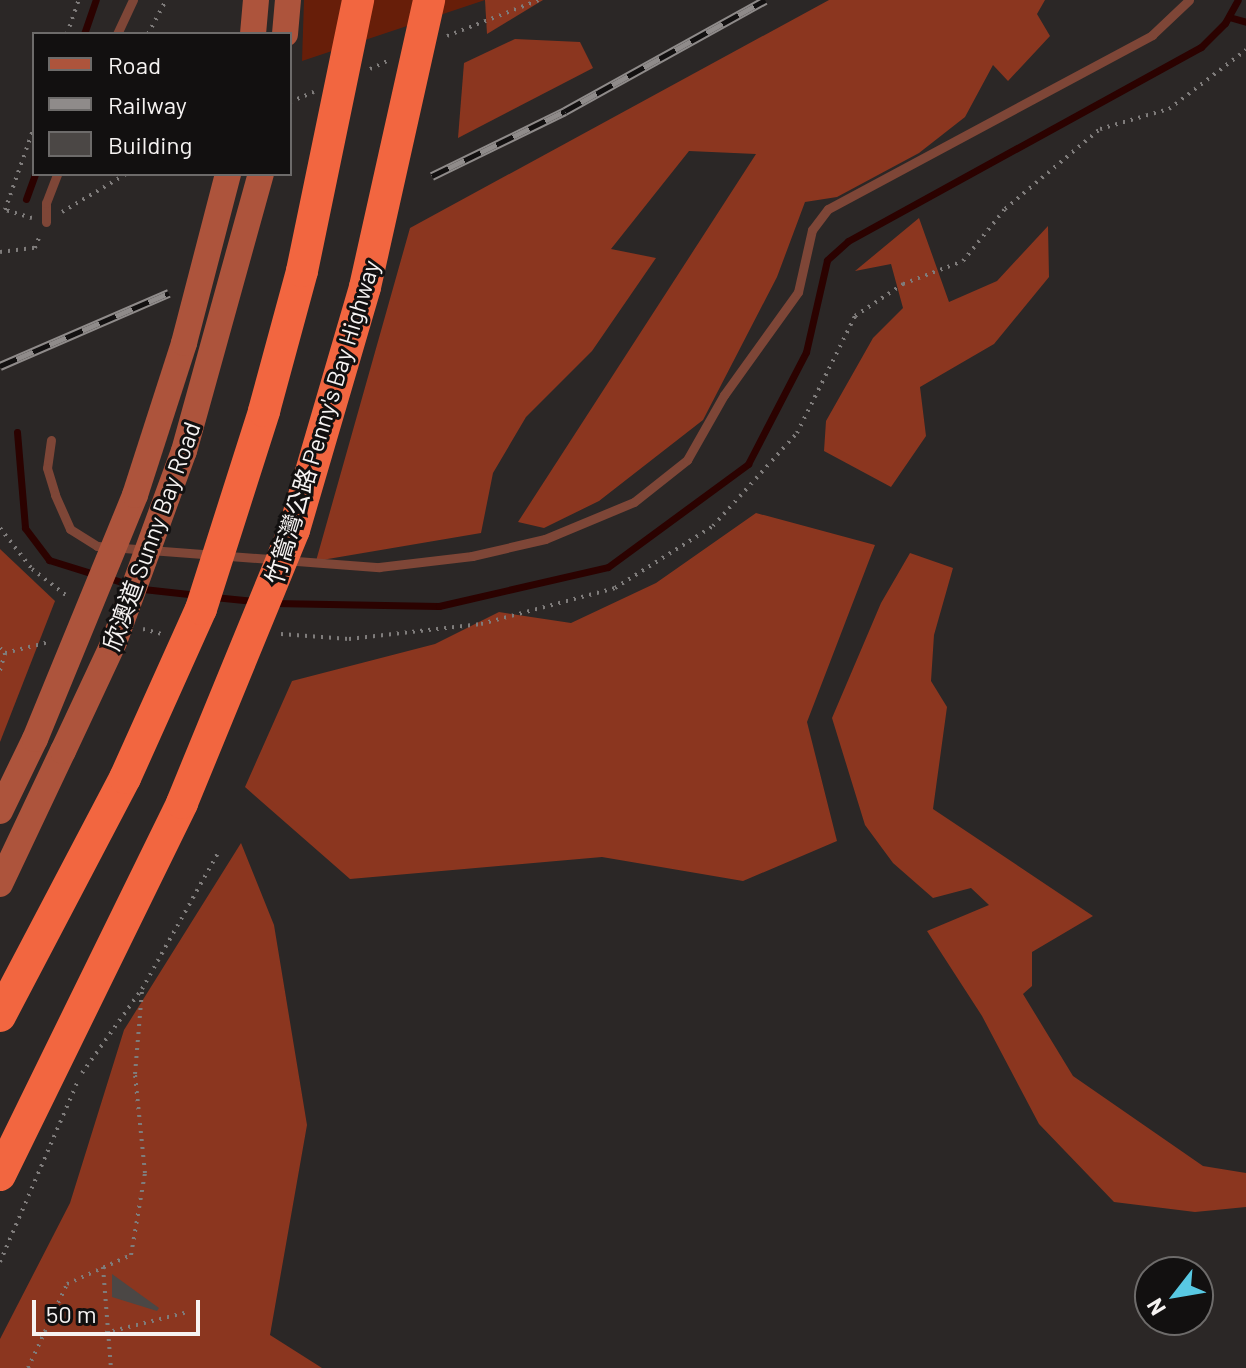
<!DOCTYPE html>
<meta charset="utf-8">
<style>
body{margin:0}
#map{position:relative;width:1246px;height:1368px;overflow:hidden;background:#2b2726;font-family:Barlow,"Noto Sans TC",sans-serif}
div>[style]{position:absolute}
.green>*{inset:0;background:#671e09}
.forest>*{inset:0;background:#8b361f}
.stream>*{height:7px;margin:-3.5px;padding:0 3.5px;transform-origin:3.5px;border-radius:3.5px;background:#2b0200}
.building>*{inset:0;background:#4b4745}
.path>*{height:4px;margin-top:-2px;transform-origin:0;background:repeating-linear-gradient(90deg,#7f7c7b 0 2px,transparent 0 8px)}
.lane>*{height:9px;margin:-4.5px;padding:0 4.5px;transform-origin:4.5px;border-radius:4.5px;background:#7e4637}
.secondary>*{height:26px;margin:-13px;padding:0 13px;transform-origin:13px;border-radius:13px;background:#ad543c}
.highway>*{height:32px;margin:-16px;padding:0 16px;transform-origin:16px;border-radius:16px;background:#f26640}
.rail>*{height:9px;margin-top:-4.5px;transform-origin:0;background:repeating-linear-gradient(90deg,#121010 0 18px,#8f8b8a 0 36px);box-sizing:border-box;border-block:2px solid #8f8b8a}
.secondary-bridge>*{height:26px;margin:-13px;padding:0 13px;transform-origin:13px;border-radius:13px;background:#ad543c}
.highway-bridge>*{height:32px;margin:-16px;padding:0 16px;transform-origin:16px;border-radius:16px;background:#f26640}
span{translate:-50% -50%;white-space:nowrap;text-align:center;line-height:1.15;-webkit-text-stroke:6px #121010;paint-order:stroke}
.street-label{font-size:24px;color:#f6f3f2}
.legend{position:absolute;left:32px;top:32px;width:260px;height:144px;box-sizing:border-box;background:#121010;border:2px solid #6d6b6a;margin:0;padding:10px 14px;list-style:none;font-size:24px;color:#f6f3f2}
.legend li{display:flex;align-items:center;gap:16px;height:40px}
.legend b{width:40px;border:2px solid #6d6b6a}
.north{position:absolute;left:1134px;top:1256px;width:80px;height:80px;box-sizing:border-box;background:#121010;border:2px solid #6d6b6a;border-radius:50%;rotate:239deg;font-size:22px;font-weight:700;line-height:32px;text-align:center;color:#f6f3f2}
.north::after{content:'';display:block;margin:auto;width:28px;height:36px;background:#58c9e3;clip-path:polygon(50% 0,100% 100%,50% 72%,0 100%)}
.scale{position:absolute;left:32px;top:1300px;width:168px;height:36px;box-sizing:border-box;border:4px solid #f6f3f2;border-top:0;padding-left:10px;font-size:24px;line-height:28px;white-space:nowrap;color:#f6f3f2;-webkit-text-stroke:6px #121010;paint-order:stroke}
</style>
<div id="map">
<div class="green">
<div style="clip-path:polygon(304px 0,485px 0,302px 61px)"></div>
</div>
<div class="forest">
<div style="clip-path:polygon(485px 0,543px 0,487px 34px)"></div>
<div style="clip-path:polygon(829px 0,1045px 0,1037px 14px,1050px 36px,1008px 81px,993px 65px,965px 117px,919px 153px,837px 197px,805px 202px,777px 277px,703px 420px,599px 501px,544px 528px,518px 522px,756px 154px,689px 151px,611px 249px,656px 258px,592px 351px,526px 417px,493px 473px,481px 533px,316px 561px,410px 228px)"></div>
<div style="clip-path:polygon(515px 39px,580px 42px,593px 68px,458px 138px,464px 63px)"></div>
<div style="clip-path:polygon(919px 218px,949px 302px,997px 281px,1048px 226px,1049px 277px,994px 344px,920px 387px,926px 436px,891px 487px,824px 451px,826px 421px,873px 338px,903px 308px,891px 264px,855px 271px)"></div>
<div style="clip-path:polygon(756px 513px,875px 545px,807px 722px,837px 841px,743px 881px,602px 857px,350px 879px,245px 787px,292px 681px,435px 644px,499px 612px,571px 623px,656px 583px)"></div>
<div style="clip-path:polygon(0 549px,55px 601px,0 742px)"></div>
<div style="clip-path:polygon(910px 553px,953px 568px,934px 635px,931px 681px,947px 707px,933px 809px,1093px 916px,1032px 952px,1032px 986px,1023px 994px,1073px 1076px,1203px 1166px,1246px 1173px,1246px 1207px,1195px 1212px,1114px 1202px,1039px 1124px,982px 1016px,927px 931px,989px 905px,971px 888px,933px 898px,893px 863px,865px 825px,832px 718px,881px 603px)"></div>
<div style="clip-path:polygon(241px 843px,274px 925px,307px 1125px,270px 1335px,322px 1368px,0 1368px,0 1339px,70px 1203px,124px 1030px)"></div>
</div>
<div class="stream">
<div style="left:1229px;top:17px;width:18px;rotate:16deg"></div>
<div style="left:84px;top:34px;width:36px;rotate:-71deg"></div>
<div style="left:26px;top:199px;width:27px;rotate:-70deg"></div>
<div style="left:17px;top:432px;width:96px;rotate:85.2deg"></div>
<div style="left:25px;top:528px;width:40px;rotate:53deg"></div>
<div style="left:49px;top:560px;width:50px;rotate:17.4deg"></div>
<div style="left:109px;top:578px;width:36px;rotate:18deg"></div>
<div style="left:143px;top:589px;width:55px;rotate:6.2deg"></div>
<div style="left:214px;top:597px;width:40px;rotate:5.7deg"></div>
<div style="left:274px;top:603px;width:165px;rotate:1deg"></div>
<div style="left:439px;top:606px;width:173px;rotate:-13deg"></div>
<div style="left:608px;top:567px;width:174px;rotate:-36.3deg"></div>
<div style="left:748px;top:464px;width:126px;rotate:-62.6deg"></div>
<div style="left:806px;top:352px;width:94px;rotate:-77.1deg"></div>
<div style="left:827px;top:260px;width:28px;rotate:-42deg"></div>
<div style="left:848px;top:241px;width:403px;rotate:-28.8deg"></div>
<div style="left:1201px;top:47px;width:34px;rotate:-45deg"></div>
<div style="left:1225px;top:23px;width:26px;rotate:-61deg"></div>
</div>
<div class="building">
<div style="clip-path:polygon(112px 1274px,159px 1308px,157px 1311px,112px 1297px)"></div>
</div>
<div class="path">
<div style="left:67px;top:34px;width:36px;rotate:-71deg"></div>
<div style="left:148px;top:34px;width:38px;rotate:-62deg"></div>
<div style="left:447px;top:36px;width:99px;rotate:-21.4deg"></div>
<div style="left:370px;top:69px;width:19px;rotate:-25deg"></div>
<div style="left:290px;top:102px;width:26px;rotate:-23deg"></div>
<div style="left:62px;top:212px;width:74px;rotate:-30.7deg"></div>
<div style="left:32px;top:218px;width:28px;rotate:-163deg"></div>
<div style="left:5px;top:210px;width:88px;rotate:-70.7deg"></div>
<div style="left:0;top:252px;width:35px;rotate:-7deg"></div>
<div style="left:35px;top:248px;width:14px;rotate:-69deg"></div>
<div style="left:0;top:528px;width:52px;rotate:52deg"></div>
<div style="left:32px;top:569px;width:44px;rotate:37.6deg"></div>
<div style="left:143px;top:629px;width:20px;rotate:15deg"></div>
<div style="left:281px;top:634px;width:68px;rotate:4.2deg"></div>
<div style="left:349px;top:639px;width:133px;rotate:-6.5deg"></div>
<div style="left:481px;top:624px;width:139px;rotate:-15deg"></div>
<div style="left:615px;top:588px;width:116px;rotate:-32.3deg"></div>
<div style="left:713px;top:526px;width:125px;rotate:-47.9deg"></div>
<div style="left:797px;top:433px;width:131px;rotate:-63.6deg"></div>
<div style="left:855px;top:316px;width:58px;rotate:-33.7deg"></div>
<div style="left:903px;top:284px;width:64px;rotate:-21deg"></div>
<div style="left:963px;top:261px;width:67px;rotate:-51.1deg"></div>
<div style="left:1005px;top:209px;width:124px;rotate:-40.1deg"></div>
<div style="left:1100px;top:129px;width:72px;rotate:-16.2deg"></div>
<div style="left:1169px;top:109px;width:97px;rotate:-37.5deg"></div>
<div style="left:0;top:648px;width:7px;rotate:45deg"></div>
<div style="left:5px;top:653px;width:19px;rotate:106deg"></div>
<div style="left:5px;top:653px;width:45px;rotate:-14deg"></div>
<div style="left:82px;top:1073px;width:103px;rotate:-54.5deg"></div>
<div style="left:142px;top:989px;width:156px;rotate:-60.8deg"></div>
<div style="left:0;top:1262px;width:197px;rotate:-66.7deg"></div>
<div style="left:103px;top:1267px;width:101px;rotate:85.5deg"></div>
<div style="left:105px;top:1333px;width:86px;rotate:-14.2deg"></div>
<div style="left:28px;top:1368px;width:93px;rotate:-65.1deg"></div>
<div style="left:67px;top:1284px;width:70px;rotate:-24.4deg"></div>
<div style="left:131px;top:1255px;width:83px;rotate:-80.3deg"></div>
<div style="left:145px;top:1173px;width:100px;rotate:-95.8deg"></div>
<div style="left:135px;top:1074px;width:83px;rotate:-85.2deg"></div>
</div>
<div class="lane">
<div style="left:117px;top:34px;width:38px;rotate:-65deg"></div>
<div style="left:46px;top:222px;width:19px;rotate:-90deg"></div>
<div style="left:46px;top:203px;width:31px;rotate:-69deg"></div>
<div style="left:51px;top:440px;width:28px;rotate:98deg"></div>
<div style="left:47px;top:468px;width:28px;rotate:73deg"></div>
<div style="left:55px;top:495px;width:37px;rotate:66deg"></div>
<div style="left:70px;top:529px;width:32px;rotate:32deg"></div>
<div style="left:97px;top:546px;width:283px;rotate:4.3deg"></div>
<div style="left:379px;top:567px;width:94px;rotate:-6.7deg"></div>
<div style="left:472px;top:556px;width:75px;rotate:-13.1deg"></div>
<div style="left:545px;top:539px;width:96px;rotate:-22.6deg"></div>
<div style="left:634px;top:502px;width:68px;rotate:-38.4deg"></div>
<div style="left:687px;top:460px;width:75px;rotate:-60.4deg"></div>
<div style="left:724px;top:395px;width:127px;rotate:-54.3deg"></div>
<div style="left:798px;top:292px;width:64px;rotate:-77.3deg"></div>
<div style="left:812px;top:230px;width:26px;rotate:-53deg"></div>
<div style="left:828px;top:209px;width:368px;rotate:-28.2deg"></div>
<div style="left:1152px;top:35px;width:51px;rotate:-43.4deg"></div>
</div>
<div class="secondary">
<div style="left:253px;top:34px;width:34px;rotate:-85deg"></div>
<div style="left:285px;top:34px;width:34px;rotate:-85deg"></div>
<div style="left:0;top:811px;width:80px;rotate:-64.1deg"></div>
<div style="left:0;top:884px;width:147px;rotate:-64.7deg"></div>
</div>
<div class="highway">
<div style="left:0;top:1016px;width:269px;rotate:-62.3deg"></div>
<div style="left:0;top:1175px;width:414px;rotate:-63.9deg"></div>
</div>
<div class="rail">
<div style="left:432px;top:176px;width:148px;rotate:-26deg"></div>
<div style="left:565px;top:111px;width:229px;rotate:-29deg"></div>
<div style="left:0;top:366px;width:184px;rotate:-23.4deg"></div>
</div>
<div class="secondary-bridge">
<div style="left:35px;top:739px;width:264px;rotate:-67.7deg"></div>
<div style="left:135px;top:495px;width:160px;rotate:-72.1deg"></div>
<div style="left:184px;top:343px;width:175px;rotate:-75.4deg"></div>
<div style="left:63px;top:751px;width:120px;rotate:-64.9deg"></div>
<div style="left:114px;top:642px;width:203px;rotate:-69.9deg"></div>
<div style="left:184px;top:451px;width:288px;rotate:-74.5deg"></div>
</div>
<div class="highway-bridge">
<div style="left:125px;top:778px;width:185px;rotate:-65.8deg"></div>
<div style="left:201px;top:609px;width:208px;rotate:-72.3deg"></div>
<div style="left:264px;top:411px;width:145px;rotate:-74.8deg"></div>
<div style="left:302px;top:271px;width:277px;rotate:-78.3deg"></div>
<div style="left:182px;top:803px;width:295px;rotate:-67.7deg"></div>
<div style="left:294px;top:530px;width:253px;rotate:-73.7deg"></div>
<div style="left:365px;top:287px;width:294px;rotate:-77.4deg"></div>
</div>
<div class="street-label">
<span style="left:322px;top:422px;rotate:-73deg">竹篙灣公路 Penny's Bay Highway</span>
<span style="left:151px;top:536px;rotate:-70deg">欣澳道 Sunny Bay Road</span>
</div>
<ul class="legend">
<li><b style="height:10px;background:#ad543c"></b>Road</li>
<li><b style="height:10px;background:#8f8b8a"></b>Railway</li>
<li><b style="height:22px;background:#4b4745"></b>Building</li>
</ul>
<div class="north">N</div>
<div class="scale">50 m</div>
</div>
